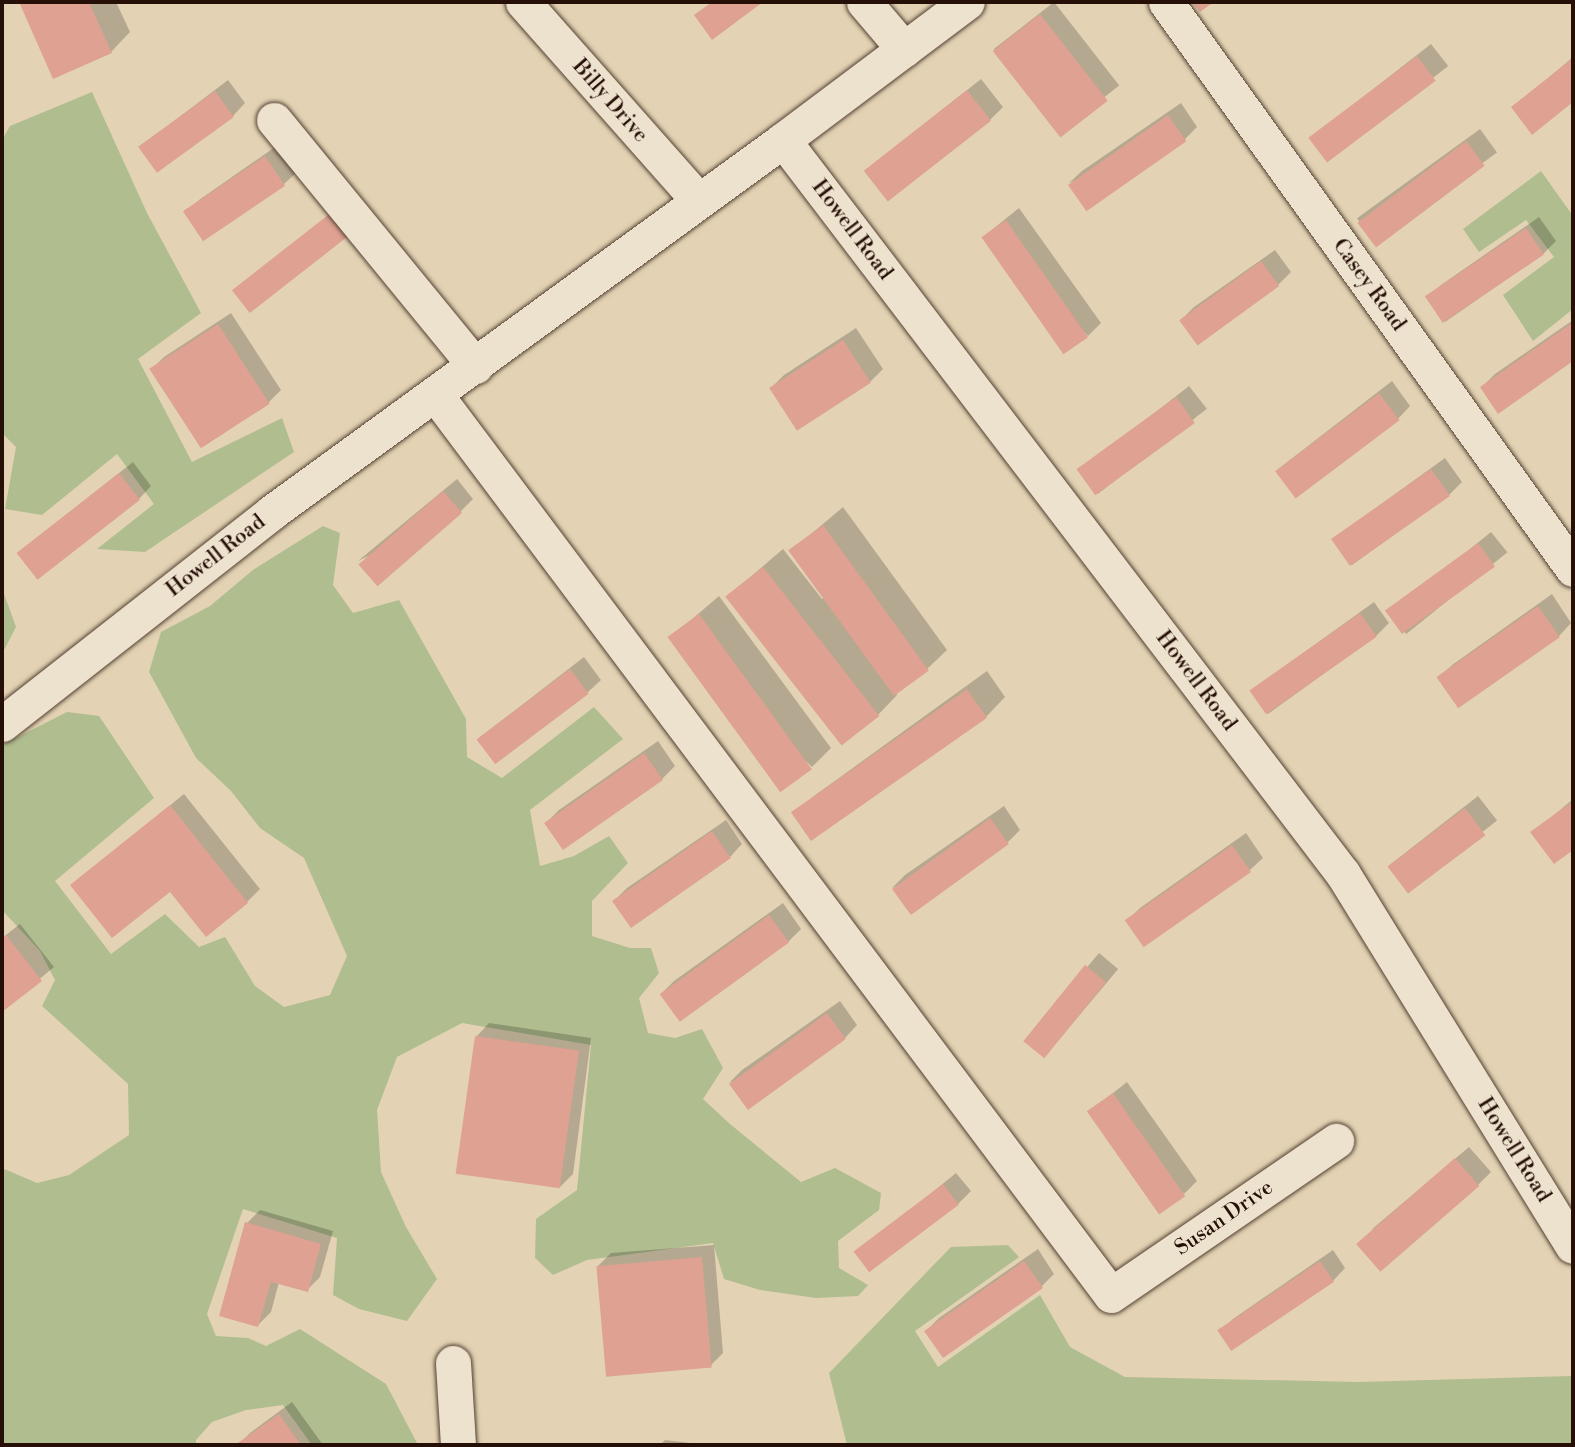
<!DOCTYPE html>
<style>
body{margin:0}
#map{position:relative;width:1575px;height:1447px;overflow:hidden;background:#e3d3b4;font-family:"Libre Bodoni",serif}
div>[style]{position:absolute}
.green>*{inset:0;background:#b0bd8f}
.shadow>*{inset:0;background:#0003;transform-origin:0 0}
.building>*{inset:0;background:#dea192;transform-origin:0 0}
.roads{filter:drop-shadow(0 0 2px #544032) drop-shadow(0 0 2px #544032)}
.minor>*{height:35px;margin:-17.5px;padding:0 17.5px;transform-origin:17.5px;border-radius:17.5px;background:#ede2ce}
span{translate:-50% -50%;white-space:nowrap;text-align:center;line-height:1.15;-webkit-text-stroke:5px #ede2ce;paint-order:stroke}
.street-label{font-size:21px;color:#250f07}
.frame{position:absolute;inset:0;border:4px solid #250f07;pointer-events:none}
</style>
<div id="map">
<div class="green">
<div style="clip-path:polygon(92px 92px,147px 213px,201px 313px,138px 359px,192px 462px,282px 418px,294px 452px,145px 552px,97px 549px,154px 504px,117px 454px,42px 515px,5px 509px,16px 447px,2px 433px,2px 140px,10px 126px)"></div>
<div style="clip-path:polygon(1541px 171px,1573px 216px,1573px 309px,1533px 341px,1503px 295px,1554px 257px,1526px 220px,1479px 252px,1463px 229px)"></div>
<div style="clip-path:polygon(323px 526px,340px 533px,333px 585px,353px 613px,399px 600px,466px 719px,467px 757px,502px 778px,594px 707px,623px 739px,530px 810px,540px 866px,574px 856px,609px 836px,628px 863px,592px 901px,592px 936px,630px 948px,651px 948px,659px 973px,639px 998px,648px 1033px,675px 1038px,702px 1029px,723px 1068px,703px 1099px,730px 1124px,801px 1182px,835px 1168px,881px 1193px,879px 1210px,838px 1241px,839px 1268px,868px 1285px,858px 1296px,816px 1298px,760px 1290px,724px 1279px,713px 1243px,587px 1260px,553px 1275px,535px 1258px,536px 1219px,577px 1190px,591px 1045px,462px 1023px,397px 1057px,377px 1110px,381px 1172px,406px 1227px,437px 1279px,407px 1321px,359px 1309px,333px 1295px,337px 1238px,243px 1209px,207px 1314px,216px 1336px,248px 1338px,266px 1346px,300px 1329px,386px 1384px,418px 1445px,312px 1445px,283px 1405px,246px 1410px,212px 1422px,196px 1440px,196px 1445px,2px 1445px,2px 1168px,37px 1183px,69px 1175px,129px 1135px,128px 1084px,42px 1006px,55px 980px,40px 951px,2px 910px,2px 745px,67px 712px,99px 716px,154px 798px,55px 881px,111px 954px,165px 914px,199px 947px,225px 937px,255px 986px,284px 1007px,330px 995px,347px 956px,304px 858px,260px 828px,231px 791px,196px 758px,149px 672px,161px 632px,210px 606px,253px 570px)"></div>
<div style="clip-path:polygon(2px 588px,16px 627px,2px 654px)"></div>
<div style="clip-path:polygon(1008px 1245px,1019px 1257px,915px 1331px,938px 1367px,1040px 1295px,1070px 1347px,1125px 1377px,1358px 1382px,1573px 1376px,1573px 1445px,847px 1445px,829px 1373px,951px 1247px)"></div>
</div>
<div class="shadow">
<div style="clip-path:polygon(21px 2px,116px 2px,130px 32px,111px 52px,54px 76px)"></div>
<div style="left:1054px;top:2px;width:106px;height:76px;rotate:52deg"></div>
<div style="left:1431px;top:44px;width:28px;height:152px;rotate:52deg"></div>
<div style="clip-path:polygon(1573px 57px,1573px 100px,1532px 132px,1513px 108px)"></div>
<div style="clip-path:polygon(981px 79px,1003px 107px,990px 120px,865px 171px)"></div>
<div style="clip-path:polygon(228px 80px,245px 103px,233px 116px,140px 147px)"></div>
<div style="clip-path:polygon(1181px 103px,1197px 127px,1184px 140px,1069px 183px,1082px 171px)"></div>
<div style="left:1480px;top:129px;width:29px;height:152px;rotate:54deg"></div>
<div style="clip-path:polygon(278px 145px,297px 172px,284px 184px,205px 239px,187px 213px,199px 200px)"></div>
<div style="clip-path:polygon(1019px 208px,1101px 323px,1088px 336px,983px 237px)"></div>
<div style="clip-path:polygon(1539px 217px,1556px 241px,1543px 254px,1445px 322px,1428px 298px,1441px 285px)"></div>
<div style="clip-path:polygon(1275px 250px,1291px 272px,1278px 285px,1181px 320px,1194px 307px)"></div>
<div style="clip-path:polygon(231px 313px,281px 390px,268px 403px,151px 370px,164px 357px)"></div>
<div style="clip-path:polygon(1573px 320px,1573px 359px,1499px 411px,1482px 387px,1495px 374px)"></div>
<div style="clip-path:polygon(856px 328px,883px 369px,870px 382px,798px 429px,771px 388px,784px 375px)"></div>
<div style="clip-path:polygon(1392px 381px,1410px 406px,1398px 419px,1277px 470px)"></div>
<div style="left:1189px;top:386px;width:29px;height:138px;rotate:52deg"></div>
<div style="clip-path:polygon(1445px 458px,1462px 482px,1449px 495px,1352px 565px,1335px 541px,1348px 528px)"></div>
<div style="clip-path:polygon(133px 462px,151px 486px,139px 499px,18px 553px)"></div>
<div style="clip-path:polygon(457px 479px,473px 499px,460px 512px,358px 561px)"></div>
<div style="clip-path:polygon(843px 507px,947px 650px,927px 669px,895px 692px,897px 695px,878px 715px,842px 743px,727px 597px,783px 549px,822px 599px,825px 597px,791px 551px)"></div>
<div style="left:1491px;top:532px;width:26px;height:130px;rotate:51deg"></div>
<div style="clip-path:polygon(1552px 594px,1571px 623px,1559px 636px,1439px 678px,1452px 665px)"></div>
<div style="clip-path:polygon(719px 596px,831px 748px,812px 767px,670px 638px)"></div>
<div style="clip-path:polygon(1374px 602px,1389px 623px,1376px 636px,1268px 714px,1253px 693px,1266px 680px)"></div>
<div style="clip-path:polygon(584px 657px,601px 680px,588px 692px,479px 738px)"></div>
<div style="clip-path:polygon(987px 671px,1005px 697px,986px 717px,795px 815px,814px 796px)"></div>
<div style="clip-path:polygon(658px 741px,675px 766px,662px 779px,546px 823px,559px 810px)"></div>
<div style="clip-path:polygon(184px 794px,260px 889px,247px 902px,171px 889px,72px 885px)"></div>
<div style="left:1478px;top:796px;width:31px;height:113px;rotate:52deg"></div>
<div style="clip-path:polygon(1573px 799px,1573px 848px,1554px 862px,1533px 833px)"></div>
<div style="clip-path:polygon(1004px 806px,1020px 830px,1007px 843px,892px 888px,905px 875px)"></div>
<div style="clip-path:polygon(726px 820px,742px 844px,730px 857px,614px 901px,627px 888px)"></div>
<div style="clip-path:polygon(1246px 833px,1263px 858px,1250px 870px,1127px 921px,1140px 908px)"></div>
<div style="clip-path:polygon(783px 903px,801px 929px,788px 942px,661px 994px,674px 981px)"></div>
<div style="clip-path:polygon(20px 924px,54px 967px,2px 1010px,2px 938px)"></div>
<div style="left:1099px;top:953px;width:25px;height:115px;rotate:40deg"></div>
<div style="clip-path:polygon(840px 1001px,857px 1025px,845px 1038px,729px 1083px,742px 1070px)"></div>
<div style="clip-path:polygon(489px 1023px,591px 1038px,573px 1174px,560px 1187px,477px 1036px)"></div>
<div style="clip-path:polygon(1127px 1082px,1197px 1181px,1184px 1194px,1089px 1112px)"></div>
<div style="clip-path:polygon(1469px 1147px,1491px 1172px,1478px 1185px,1371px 1230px)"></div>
<div style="clip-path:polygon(956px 1173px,971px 1191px,958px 1204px,857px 1254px)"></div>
<div style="clip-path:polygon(260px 1210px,333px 1231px,320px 1277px,307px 1290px,279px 1282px,271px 1312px,258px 1325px,247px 1223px)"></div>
<div style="clip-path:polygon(714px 1245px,723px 1353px,710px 1366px,598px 1266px,611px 1253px)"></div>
<div style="clip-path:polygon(1038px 1249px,1054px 1274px,1042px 1286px,926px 1331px,939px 1318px)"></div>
<div style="clip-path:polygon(1333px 1250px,1345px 1268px,1333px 1281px,1220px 1331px,1233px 1319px)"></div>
<div style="clip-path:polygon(292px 1402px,323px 1445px,238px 1445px,250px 1433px)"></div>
<div style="clip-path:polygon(665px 1440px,708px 1445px,660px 1445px)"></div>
</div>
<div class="building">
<div style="clip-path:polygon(19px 2px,89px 2px,112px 53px,53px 79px)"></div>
<div style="clip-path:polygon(712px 2px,763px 2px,712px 40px,694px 15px)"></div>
<div style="clip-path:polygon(1192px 2px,1214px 2px,1200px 12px)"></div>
<div style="left:1040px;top:14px;width:110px;height:60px;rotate:52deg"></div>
<div style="left:1417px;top:56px;width:31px;height:136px;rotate:53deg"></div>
<div style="clip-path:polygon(1573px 58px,1573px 102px,1532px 135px,1511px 107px)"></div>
<div style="left:967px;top:90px;width:39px;height:131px;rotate:52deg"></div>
<div style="left:215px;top:91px;width:32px;height:95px;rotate:54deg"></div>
<div style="left:1168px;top:115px;width:32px;height:122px;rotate:55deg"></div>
<div style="left:1466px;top:141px;width:31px;height:136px;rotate:53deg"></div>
<div style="left:265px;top:156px;width:36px;height:99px;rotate:56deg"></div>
<div style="left:332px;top:212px;width:29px;height:127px;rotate:52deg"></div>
<div style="left:1006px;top:220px;width:143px;height:30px;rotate:55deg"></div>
<div style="left:1526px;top:228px;width:32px;height:122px;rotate:56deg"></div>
<div style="left:1261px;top:261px;width:31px;height:101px;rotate:54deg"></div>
<div style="clip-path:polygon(1573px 322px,1573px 361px,1498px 414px,1480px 387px)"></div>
<div style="left:218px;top:324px;width:95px;height:82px;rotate:57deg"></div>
<div style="left:843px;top:340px;width:51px;height:88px;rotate:57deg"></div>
<div style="left:1379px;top:393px;width:34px;height:130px;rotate:53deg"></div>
<div style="left:1176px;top:397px;width:32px;height:123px;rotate:54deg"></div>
<div style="left:1431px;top:469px;width:33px;height:122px;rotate:55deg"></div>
<div style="left:119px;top:473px;width:34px;height:130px;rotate:52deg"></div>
<div style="left:443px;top:491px;width:29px;height:112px;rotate:49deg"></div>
<div style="left:823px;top:525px;width:180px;height:43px;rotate:54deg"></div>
<div style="left:1478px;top:543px;width:29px;height:115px;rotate:54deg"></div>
<div style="left:763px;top:567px;width:189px;height:48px;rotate:52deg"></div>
<div style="left:1538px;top:606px;width:38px;height:124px;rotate:55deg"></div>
<div style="left:1360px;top:613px;width:29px;height:135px;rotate:55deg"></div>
<div style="left:699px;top:614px;width:192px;height:39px;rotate:54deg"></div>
<div style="left:570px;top:669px;width:31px;height:117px;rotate:53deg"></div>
<div style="left:967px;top:689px;width:35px;height:215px;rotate:55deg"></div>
<div style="left:644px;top:753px;width:33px;height:122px;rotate:55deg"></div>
<div style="clip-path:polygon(1573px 801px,1573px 850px,1554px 864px,1530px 832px)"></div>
<div style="clip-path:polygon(170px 805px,248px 903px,206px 937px,170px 892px,112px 938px,70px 885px)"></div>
<div style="left:1465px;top:808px;width:34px;height:97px;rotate:53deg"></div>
<div style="left:990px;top:818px;width:32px;height:121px;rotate:54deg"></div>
<div style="left:712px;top:831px;width:33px;height:122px;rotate:55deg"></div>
<div style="left:1232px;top:845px;width:33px;height:131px;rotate:55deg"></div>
<div style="left:769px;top:915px;width:34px;height:135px;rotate:54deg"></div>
<div style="clip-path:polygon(6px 935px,42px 981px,2px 1012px,2px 939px)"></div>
<div style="left:1085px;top:965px;width:27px;height:98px;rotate:39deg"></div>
<div style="left:827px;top:1013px;width:32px;height:121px;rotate:54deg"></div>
<div style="left:475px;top:1036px;width:105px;height:139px;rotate:8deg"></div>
<div style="left:1113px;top:1093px;width:126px;height:32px;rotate:55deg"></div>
<div style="left:1455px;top:1158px;width:37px;height:131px;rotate:49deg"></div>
<div style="left:943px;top:1184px;width:26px;height:112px;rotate:53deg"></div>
<div style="clip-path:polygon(245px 1222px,321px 1244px,308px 1292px,271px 1282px,258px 1327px,219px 1316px)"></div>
<div style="left:702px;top:1257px;width:111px;height:106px;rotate:85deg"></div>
<div style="left:1024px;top:1261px;width:33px;height:122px;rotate:55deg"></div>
<div style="left:1320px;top:1261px;width:25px;height:124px;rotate:56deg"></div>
<div style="clip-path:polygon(279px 1414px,301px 1445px,235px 1445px)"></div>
</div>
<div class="roads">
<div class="minor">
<div style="left:523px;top:2px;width:264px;rotate:48.5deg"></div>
<div style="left:864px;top:2px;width:62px;rotate:49.6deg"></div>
<div style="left:1166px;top:2px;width:698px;rotate:54.33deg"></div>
<div style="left:274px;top:120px;width:318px;rotate:50.7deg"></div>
<div style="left:783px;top:140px;width:923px;rotate:52.66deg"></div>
<div style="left:1343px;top:874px;width:437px;rotate:58.3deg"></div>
<div style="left:435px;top:394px;width:1126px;rotate:53.12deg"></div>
<div style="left:1111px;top:1295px;width:273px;rotate:-34.4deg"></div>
<div style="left:2px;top:724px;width:343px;rotate:-38.1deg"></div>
<div style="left:272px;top:512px;width:632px;rotate:-36.05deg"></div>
<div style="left:783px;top:140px;width:230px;rotate:-36.9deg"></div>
<div style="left:453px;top:1363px;width:82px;rotate:86.5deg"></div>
</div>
</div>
<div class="street-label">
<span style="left:610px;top:101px;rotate:49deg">Billy Drive</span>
<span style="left:852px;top:230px;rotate:53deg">Howell Road</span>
<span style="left:1369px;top:285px;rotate:54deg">Casey Road</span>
<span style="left:216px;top:556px;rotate:-38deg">Howell Road</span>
<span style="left:1196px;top:681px;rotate:53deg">Howell Road</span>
<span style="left:1514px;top:1150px;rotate:58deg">Howell Road</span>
<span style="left:1224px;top:1218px;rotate:-35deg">Susan Drive</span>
</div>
<div class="frame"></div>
</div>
